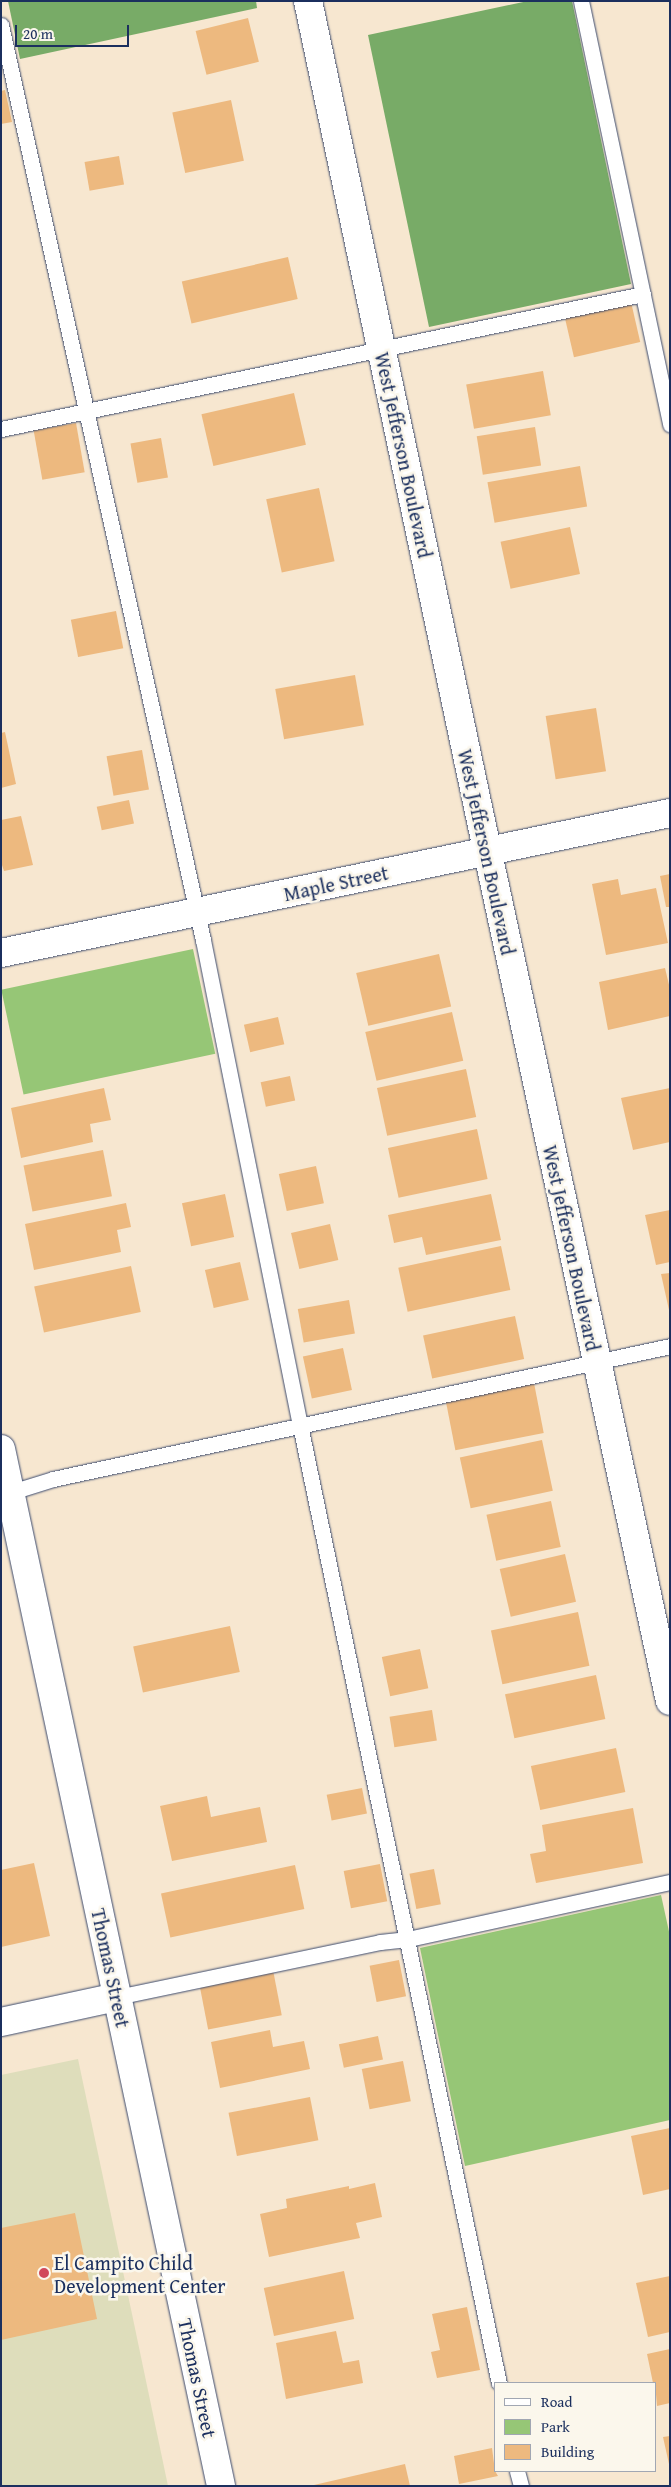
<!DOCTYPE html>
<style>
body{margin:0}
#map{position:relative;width:671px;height:2487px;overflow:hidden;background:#f7e7d0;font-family:"Gentium Book Plus",serif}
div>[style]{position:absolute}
.built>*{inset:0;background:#deddbb}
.green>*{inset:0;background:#96c676;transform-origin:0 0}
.forest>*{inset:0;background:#78ab67}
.building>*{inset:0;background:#edb97f;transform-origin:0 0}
.roads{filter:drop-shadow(0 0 1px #3c4b6f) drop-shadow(0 0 1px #3c4b6f)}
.lane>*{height:15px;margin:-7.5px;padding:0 7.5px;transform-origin:7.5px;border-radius:7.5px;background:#fff}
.street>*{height:28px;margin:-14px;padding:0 14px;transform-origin:14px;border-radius:14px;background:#fff}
.dots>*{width:14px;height:14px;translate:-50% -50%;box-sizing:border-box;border:2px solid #fbf7ec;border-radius:50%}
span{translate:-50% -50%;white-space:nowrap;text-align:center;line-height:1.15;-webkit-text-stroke:5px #fbf7ec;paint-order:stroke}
.street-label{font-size:20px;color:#1b2f5e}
.poi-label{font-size:20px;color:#1b2f5e}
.left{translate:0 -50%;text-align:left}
.frame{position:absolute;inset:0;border:2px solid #1b2f5e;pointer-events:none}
.legend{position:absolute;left:494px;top:2382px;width:162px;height:90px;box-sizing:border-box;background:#fbf7ec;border:1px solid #a1a7b3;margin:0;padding:6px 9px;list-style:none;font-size:15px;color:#1b2f5e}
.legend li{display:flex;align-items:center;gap:10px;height:25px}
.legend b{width:25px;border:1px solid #a1a7b3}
.scale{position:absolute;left:15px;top:25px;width:114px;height:22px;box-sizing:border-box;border:2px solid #1b2f5e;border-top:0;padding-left:6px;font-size:15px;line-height:18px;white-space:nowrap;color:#1b2f5e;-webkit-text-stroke:4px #fbf7ec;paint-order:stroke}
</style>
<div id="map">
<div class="built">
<div style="clip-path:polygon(78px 2059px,132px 2314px,168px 2486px,1px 2486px,1px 2075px)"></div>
</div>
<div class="green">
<div style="left:193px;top:949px;width:107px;height:196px;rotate:78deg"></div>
<div style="clip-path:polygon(661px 1895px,670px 1936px,670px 2120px,465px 2166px,420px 1948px)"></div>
</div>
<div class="forest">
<div style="clip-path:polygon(8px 1px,256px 1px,257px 8px,20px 59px)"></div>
<div style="clip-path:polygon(528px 1px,572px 1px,631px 284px,429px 327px,368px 35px)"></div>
</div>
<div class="building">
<div style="left:248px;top:18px;width:45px;height:54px;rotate:76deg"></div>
<div style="clip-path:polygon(5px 90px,12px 122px,1px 124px,1px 91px)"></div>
<div style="left:231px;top:100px;width:62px;height:60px;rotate:78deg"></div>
<div style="left:119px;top:156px;width:29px;height:35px;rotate:80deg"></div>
<div style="left:288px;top:257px;width:43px;height:109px;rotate:77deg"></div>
<div style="left:631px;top:302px;width:41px;height:68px;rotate:77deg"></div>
<div style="left:543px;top:371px;width:45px;height:78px;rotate:80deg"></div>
<div style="left:294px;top:393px;width:53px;height:95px;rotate:77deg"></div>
<div style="left:76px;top:423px;width:50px;height:43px;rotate:80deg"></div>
<div style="left:535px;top:427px;width:39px;height:59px;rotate:81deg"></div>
<div style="left:161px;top:438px;width:40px;height:31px;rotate:80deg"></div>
<div style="left:580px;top:466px;width:41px;height:94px;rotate:80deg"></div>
<div style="left:319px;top:488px;width:75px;height:54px;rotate:78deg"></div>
<div style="left:570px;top:527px;width:48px;height:71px;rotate:78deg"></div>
<div style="left:116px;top:611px;width:38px;height:46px;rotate:79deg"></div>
<div style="left:355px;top:675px;width:51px;height:81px;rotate:80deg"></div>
<div style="left:596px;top:708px;width:64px;height:51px;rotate:81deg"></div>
<div style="clip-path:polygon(5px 732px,16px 784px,1px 788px,1px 733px)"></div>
<div style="left:142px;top:750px;width:40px;height:36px;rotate:80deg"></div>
<div style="left:129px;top:800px;width:24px;height:33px;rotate:78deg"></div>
<div style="clip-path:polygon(21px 816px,33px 865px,4px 871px,1px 862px,1px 820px)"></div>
<div style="clip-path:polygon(670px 874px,670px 907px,666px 907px,660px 876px)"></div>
<div style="clip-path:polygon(618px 879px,621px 895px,656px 888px,668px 943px,606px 955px,592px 884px)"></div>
<div style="left:439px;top:954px;width:54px;height:85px;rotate:77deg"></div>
<div style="clip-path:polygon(665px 968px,670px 989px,670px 1016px,608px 1030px,599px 982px)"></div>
<div style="left:452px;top:1012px;width:50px;height:89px;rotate:77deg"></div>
<div style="left:278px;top:1017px;width:28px;height:35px;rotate:77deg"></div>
<div style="left:466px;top:1069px;width:49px;height:91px;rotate:78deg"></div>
<div style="left:290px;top:1076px;width:25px;height:30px;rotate:78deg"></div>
<div style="clip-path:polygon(104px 1088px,111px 1120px,90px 1124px,93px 1142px,21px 1158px,11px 1108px)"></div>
<div style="clip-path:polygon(670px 1088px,670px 1142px,633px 1150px,621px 1098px)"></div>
<div style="left:477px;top:1129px;width:51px;height:91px;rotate:78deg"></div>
<div style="left:103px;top:1150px;width:47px;height:81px;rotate:79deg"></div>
<div style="left:316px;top:1166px;width:38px;height:38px;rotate:78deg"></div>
<div style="left:225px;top:1194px;width:44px;height:44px;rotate:78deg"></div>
<div style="clip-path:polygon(491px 1194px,501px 1240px,426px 1255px,422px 1237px,394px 1243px,388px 1215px)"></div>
<div style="clip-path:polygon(126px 1203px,131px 1227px,117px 1230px,121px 1252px,34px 1270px,25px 1224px)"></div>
<div style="clip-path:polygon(670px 1210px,670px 1262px,656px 1265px,645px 1215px)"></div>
<div style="left:330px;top:1224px;width:37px;height:40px;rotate:77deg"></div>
<div style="left:501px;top:1246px;width:45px;height:105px;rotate:78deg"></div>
<div style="left:240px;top:1262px;width:39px;height:36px;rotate:77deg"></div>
<div style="left:131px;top:1266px;width:47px;height:99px;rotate:78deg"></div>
<div style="clip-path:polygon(670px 1273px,670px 1310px,669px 1310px,661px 1274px)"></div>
<div style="left:349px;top:1300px;width:34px;height:52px;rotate:80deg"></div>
<div style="left:515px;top:1316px;width:44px;height:94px;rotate:78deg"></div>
<div style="left:343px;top:1348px;width:43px;height:41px;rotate:78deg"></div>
<div style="left:534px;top:1383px;width:51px;height:90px;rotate:79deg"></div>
<div style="left:542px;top:1440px;width:52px;height:84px;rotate:78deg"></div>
<div style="left:551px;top:1501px;width:47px;height:66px;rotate:78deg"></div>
<div style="left:565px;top:1554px;width:49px;height:67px;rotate:77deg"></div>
<div style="left:578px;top:1612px;width:55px;height:89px;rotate:78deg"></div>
<div style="left:230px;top:1626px;width:47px;height:99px;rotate:78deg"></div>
<div style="left:420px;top:1649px;width:40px;height:39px;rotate:78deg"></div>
<div style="left:596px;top:1675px;width:45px;height:93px;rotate:78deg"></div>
<div style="left:432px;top:1710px;width:31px;height:43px;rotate:81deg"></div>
<div style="left:616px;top:1748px;width:45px;height:87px;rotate:78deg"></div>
<div style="left:362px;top:1788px;width:26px;height:36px;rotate:79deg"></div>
<div style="clip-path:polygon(207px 1796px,211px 1817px,260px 1807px,267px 1842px,172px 1861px,160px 1806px)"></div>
<div style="clip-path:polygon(633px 1808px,643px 1863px,536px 1883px,530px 1854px,546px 1851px,542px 1825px)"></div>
<div style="clip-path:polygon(34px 1863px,50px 1936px,1px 1947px,1px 1870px)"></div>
<div style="left:380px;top:1864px;width:38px;height:37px;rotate:79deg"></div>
<div style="left:295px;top:1865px;width:45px;height:137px;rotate:78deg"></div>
<div style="left:434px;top:1869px;width:36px;height:25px;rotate:79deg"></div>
<div style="left:399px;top:1960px;width:37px;height:30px;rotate:79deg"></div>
<div style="left:273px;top:1970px;width:46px;height:75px;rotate:79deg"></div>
<div style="clip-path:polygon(270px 2030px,273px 2047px,304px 2041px,310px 2069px,220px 2088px,211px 2042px)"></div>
<div style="left:378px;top:2036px;width:24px;height:40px;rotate:78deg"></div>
<div style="left:403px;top:2061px;width:41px;height:42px;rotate:79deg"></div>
<div style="left:310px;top:2097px;width:44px;height:83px;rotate:79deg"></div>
<div style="clip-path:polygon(670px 2128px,670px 2189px,643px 2195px,631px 2136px)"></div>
<div style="clip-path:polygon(375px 2183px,382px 2217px,356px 2223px,360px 2238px,269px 2257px,260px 2214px,287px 2208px,286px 2199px,349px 2186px,349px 2189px)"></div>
<div style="clip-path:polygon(75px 2213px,97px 2319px,1px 2340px,1px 2228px)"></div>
<div style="left:344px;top:2271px;width:49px;height:82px;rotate:78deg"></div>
<div style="clip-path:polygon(670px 2276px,670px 2332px,648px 2337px,636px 2283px)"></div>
<div style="clip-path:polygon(467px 2307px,480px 2370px,437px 2378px,431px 2352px,440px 2350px,432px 2314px)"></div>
<div style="clip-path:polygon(336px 2331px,343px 2363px,359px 2360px,363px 2383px,286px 2399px,276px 2343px)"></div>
<div style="clip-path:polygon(670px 2349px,670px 2403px,657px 2406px,655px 2383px,653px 2383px,647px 2354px)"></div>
<div style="clip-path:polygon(670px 2436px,670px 2463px,669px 2464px,663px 2437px)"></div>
<div style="clip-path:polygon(492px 2448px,495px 2471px,498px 2476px,459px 2484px,454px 2456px)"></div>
<div style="clip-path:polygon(405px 2464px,410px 2486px,314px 2486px,314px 2485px)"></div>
</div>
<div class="roads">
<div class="lane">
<div style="left:581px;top:1px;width:433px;rotate:78.1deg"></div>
<div style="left:1px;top:25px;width:937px;rotate:77.55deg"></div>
<div style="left:203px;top:940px;width:495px;rotate:78.7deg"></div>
<div style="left:300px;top:1425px;width:978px;rotate:78.27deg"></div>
<div style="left:1px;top:429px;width:656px;rotate:-11.88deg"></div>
<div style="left:5px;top:1494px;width:50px;rotate:-17.4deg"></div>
<div style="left:53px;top:1479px;width:631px;rotate:-12.16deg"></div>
<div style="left:117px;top:1997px;width:269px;rotate:-11.8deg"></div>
<div style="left:380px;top:1942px;width:28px;rotate:-6deg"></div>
<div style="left:408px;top:1939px;width:268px;rotate:-12.3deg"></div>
<div style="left:517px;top:2471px;width:16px;rotate:75deg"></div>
</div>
<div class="street">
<div style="left:308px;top:1px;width:838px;rotate:78.09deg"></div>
<div style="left:481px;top:821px;width:900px;rotate:77.88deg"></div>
<div style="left:1px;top:953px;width:683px;rotate:-11.82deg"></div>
<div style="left:1px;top:1449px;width:1060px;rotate:78.02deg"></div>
<div style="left:1px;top:2022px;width:119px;rotate:-12.2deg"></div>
</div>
</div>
<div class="dots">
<div style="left:44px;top:2273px;background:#d1495b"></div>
</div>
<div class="street-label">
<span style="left:404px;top:455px;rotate:78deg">West Jefferson Boulevard</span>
<span style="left:487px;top:852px;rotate:78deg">West Jefferson Boulevard</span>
<span style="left:336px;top:883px;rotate:-12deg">Maple Street</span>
<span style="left:572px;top:1248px;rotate:78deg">West Jefferson Boulevard</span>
<span style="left:111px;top:1968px;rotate:78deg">Thomas Street</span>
<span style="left:198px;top:2378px;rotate:78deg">Thomas Street</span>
</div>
<div class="poi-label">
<span class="left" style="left:54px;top:2274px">El Campito Child<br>Development Center</span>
</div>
<div class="frame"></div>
<ul class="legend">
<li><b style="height:6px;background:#fff"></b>Road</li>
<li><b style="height:14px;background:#96c676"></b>Park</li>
<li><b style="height:14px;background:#edb97f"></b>Building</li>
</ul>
<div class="scale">20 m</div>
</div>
